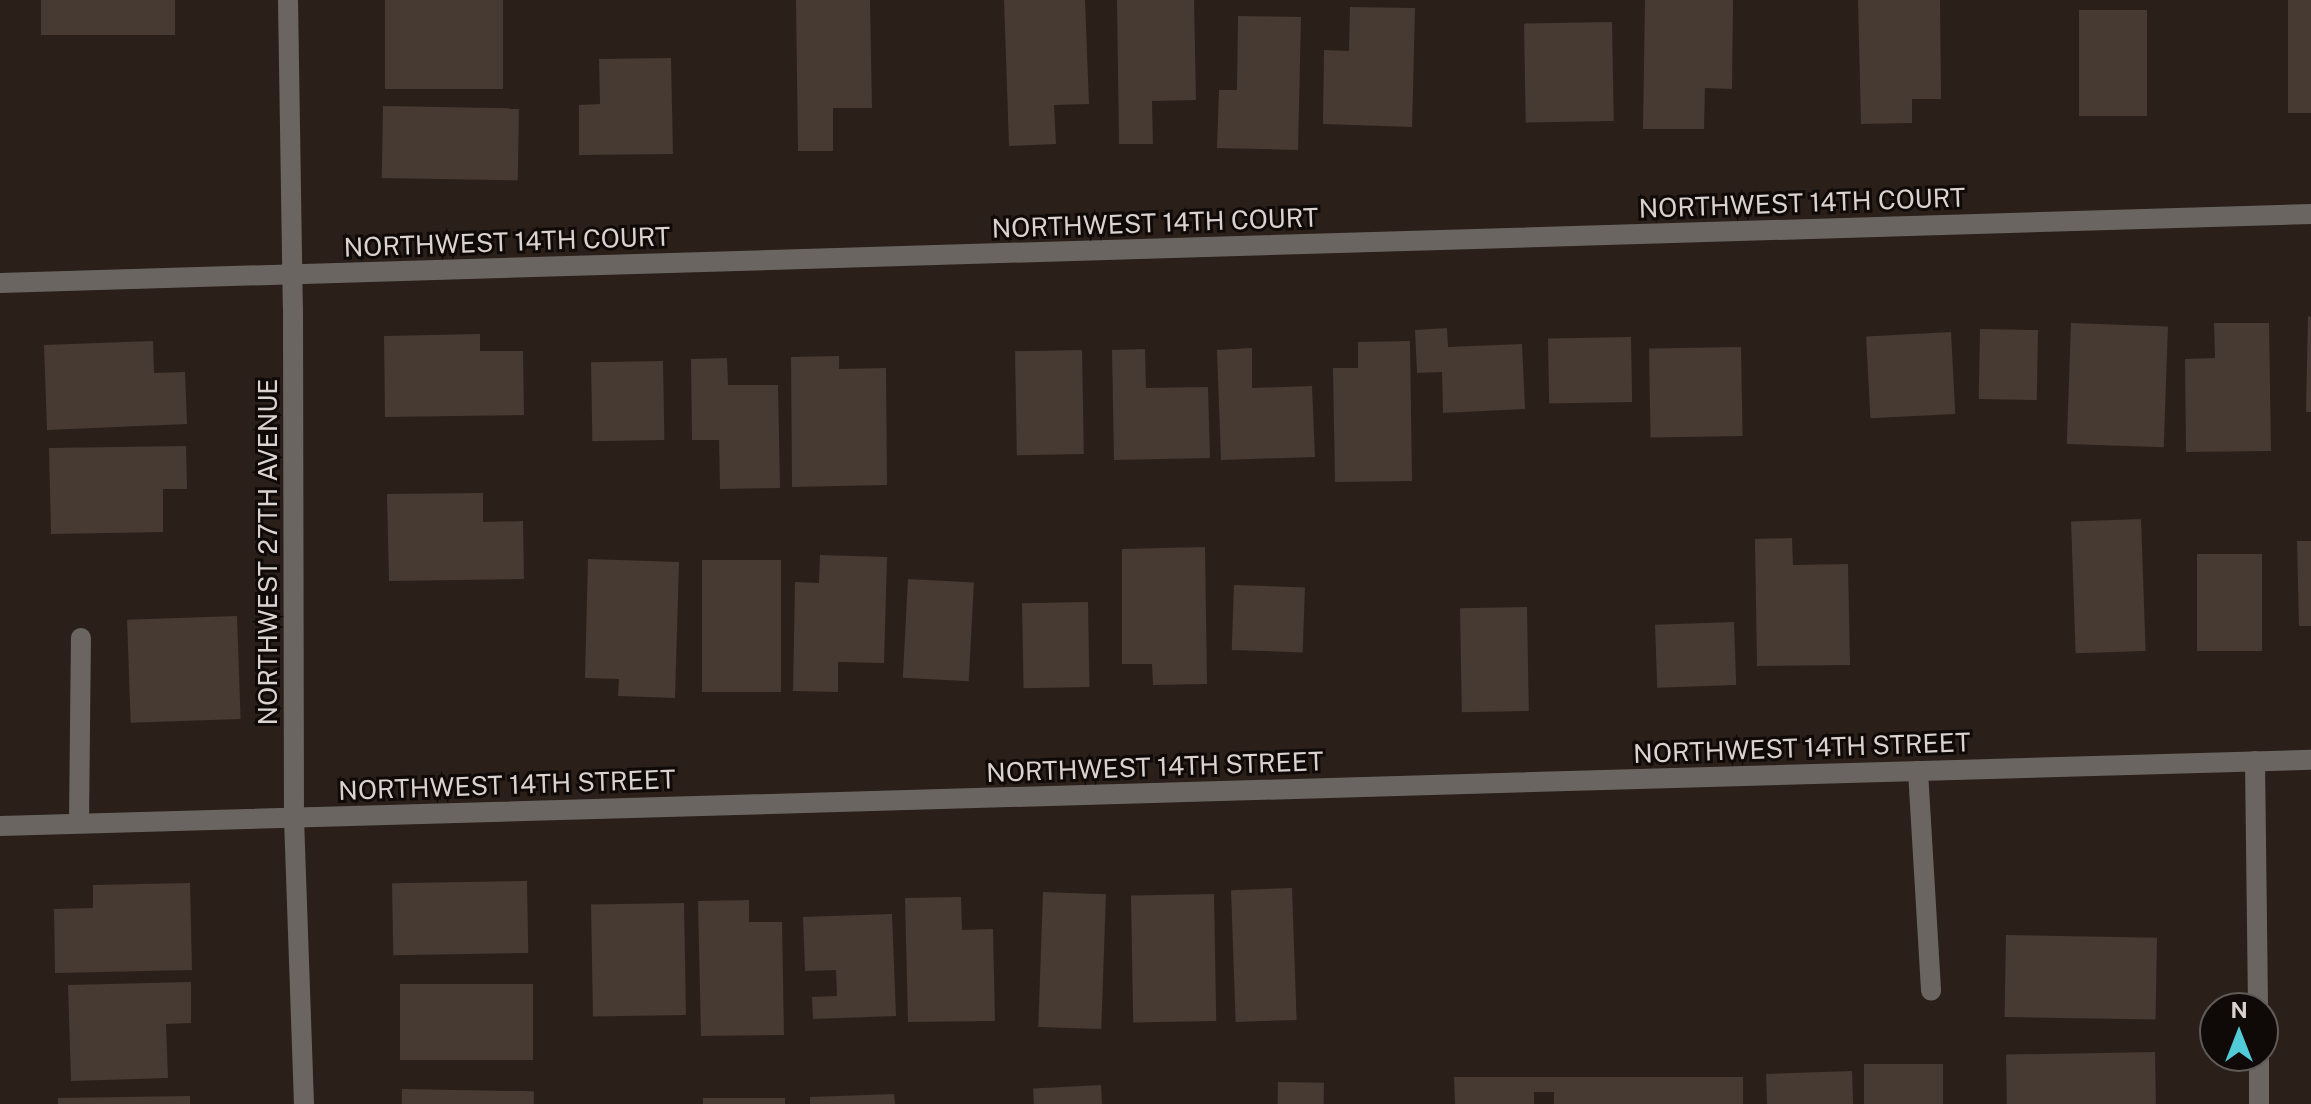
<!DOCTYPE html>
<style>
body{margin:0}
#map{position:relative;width:2311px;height:1104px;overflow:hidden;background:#2a2019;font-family:"Public Sans",sans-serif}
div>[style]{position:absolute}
.building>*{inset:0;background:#463a33;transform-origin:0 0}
.minor>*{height:20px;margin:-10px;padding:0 10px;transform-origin:10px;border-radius:10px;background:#6b6561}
span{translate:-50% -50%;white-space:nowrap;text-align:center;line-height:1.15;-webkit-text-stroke:6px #0f0a08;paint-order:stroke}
.street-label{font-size:26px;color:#dad2ce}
.north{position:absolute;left:2199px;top:992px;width:80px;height:80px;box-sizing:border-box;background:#0f0a08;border:2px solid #605a57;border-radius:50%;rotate:0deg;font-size:22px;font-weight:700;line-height:32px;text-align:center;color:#dad2ce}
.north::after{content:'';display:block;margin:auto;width:28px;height:36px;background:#52cbd8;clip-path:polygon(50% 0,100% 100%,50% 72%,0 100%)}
</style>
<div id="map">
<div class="building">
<div style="left:41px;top:0;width:134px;height:35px"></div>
<div style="left:385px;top:0;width:118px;height:89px"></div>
<div style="clip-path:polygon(796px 0,870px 0,872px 108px,833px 108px,833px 151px,798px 151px)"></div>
<div style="clip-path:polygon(1004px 0,1085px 0,1089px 104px,1054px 105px,1056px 144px,1009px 146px)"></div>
<div style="clip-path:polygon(1117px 0,1194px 0,1196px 100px,1152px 101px,1153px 144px,1119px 144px)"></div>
<div style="clip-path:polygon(1645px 0,1733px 0,1732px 89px,1705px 88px,1704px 129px,1643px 129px)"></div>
<div style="clip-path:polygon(1858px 0,1940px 0,1941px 99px,1912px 99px,1912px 123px,1861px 124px)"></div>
<div style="left:2288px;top:0;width:23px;height:113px"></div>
<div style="clip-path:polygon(1350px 7px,1415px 8px,1412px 127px,1323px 124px,1324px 50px,1349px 51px)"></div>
<div style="left:2079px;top:10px;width:68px;height:106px"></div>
<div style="clip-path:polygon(1238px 16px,1301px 17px,1298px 150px,1217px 148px,1219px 90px,1237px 90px)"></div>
<div style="left:1612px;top:22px;width:99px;height:88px;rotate:89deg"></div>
<div style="clip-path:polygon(671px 58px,673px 154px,579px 155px,579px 105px,600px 104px,599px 59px)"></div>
<div style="left:383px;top:106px;width:136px;height:72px;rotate:1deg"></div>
<div style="clip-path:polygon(2308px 316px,2311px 317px,2311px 412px,2306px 412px)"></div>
<div style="left:2071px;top:323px;width:97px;height:121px;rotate:2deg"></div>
<div style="clip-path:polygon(2214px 323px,2269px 323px,2271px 451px,2186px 452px,2185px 359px,2215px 358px)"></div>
<div style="clip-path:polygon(1447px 328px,1448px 347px,1522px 344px,1525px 409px,1443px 413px,1442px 372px,1417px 373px,1415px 330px)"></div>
<div style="left:1980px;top:329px;width:58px;height:70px;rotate:1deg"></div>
<div style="left:1951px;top:332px;width:82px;height:85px;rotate:87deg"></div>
<div style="clip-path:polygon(480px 334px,480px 351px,523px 351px,524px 415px,385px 417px,384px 336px)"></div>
<div style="left:1631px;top:337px;width:65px;height:83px;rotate:89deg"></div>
<div style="clip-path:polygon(153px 341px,154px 373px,185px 372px,187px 424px,47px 430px,44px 345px)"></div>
<div style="clip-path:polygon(1410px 341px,1412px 481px,1335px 482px,1333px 368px,1358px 368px,1358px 342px)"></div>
<div style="left:1741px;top:347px;width:89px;height:92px;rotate:89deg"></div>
<div style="clip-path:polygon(1252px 348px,1252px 388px,1312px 386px,1315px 457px,1221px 460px,1217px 350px)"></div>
<div style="clip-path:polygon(1145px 349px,1146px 388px,1208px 387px,1210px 458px,1114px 460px,1112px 350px)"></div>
<div style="left:1082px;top:350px;width:104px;height:67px;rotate:89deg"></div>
<div style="clip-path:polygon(839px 356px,839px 369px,886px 368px,887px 485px,792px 487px,791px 357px)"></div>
<div style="clip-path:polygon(727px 358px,728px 385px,778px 385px,780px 488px,720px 489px,719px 440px,692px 440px,691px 359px)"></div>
<div style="left:663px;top:361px;width:79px;height:72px;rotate:89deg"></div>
<div style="clip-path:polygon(186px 446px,187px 489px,163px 489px,163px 532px,51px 534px,49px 448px)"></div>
<div style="clip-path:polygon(483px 493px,483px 522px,523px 521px,524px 579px,389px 581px,387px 494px)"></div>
<div style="left:2141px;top:519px;width:132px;height:70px;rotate:88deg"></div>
<div style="clip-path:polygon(1792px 538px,1793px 565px,1848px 564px,1850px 665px,1757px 666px,1755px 539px)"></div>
<div style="clip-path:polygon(2297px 541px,2311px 541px,2311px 626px,2299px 626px)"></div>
<div style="clip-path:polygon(1205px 547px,1207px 684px,1153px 685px,1152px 664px,1122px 664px,1122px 549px)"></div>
<div style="left:2197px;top:554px;width:65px;height:97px"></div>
<div style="clip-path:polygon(820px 555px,887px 557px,884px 663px,838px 662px,838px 692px,793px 691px,795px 582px,819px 583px)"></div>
<div style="clip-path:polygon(588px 559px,679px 562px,675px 698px,618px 696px,619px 679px,585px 678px)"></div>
<div style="left:781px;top:560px;width:132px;height:79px;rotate:90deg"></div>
<div style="left:908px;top:579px;width:66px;height:99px;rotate:3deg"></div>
<div style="left:1234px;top:585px;width:71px;height:65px;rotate:2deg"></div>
<div style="left:1088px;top:602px;width:85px;height:66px;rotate:89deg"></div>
<div style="left:1527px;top:607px;width:104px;height:67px;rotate:89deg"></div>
<div style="left:237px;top:616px;width:103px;height:110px;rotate:88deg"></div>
<div style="left:1734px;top:622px;width:63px;height:79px;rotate:88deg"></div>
<div style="left:527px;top:881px;width:72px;height:135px;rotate:89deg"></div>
<div style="clip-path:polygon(190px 883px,192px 970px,55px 973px,54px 909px,93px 908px,93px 885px)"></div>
<div style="left:1292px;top:888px;width:132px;height:61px;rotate:88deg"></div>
<div style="left:1043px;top:892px;width:63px;height:135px;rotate:2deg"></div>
<div style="left:1214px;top:894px;width:127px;height:83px;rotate:89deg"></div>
<div style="clip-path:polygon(961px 897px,962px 930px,993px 929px,995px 1021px,908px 1022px,905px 898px)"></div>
<div style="clip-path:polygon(749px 900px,749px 922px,782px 922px,784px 1035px,701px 1036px,698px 901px)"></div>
<div style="left:684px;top:903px;width:112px;height:93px;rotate:89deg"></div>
<div style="clip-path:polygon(892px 914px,896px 1016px,813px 1019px,812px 997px,837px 996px,836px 970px,805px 971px,803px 917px)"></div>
<div style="left:2006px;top:935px;width:151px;height:82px;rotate:1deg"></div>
<div style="clip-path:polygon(191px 982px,191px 1023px,166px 1024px,168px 1078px,71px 1081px,68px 985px)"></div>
<div style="left:400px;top:984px;width:133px;height:76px"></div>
<div style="left:2155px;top:1052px;width:52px;height:149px;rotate:89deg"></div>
<div style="left:1943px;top:1064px;width:40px;height:79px;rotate:90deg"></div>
<div style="left:1852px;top:1071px;width:33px;height:86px;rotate:88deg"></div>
<div style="clip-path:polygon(1454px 1077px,1743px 1077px,1743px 1104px,1554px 1104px,1554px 1092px,1534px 1092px,1534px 1104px,1455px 1104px)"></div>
<div style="left:1278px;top:1082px;width:46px;height:22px;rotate:1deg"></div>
<div style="left:1101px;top:1085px;width:19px;height:68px;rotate:87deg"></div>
<div style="left:402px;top:1089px;width:132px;height:15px;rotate:1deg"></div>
<div style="clip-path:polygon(894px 1094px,895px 1104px,810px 1104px,810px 1097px)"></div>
<div style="clip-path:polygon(190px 1096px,190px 1104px,58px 1104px,58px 1098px)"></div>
<div style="left:703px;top:1098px;width:82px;height:6px"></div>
</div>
<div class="minor">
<div style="left:288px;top:0;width:308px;rotate:89.1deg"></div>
<div style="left:293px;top:308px;width:510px;rotate:89.89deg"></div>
<div style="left:294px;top:818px;width:286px;rotate:88deg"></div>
<div style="left:0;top:283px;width:2312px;rotate:-1.71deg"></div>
<div style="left:2255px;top:761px;width:247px;rotate:89.3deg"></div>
<div style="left:1918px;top:771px;width:220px;rotate:86.6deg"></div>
<div style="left:79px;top:823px;width:185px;rotate:-89.4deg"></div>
<div style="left:0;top:826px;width:2312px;rotate:-1.64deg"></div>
<div style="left:2259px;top:1056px;width:48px;rotate:90deg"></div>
</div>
<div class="street-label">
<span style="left:1802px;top:203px;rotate:-2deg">NORTHWEST 14TH COURT</span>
<span style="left:1155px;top:223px;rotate:-2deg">NORTHWEST 14TH COURT</span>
<span style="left:507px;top:242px;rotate:-2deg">NORTHWEST 14TH COURT</span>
<span style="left:268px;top:552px;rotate:-90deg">NORTHWEST 27TH AVENUE</span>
<span style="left:1802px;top:748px;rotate:-2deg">NORTHWEST 14TH STREET</span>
<span style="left:1155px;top:767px;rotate:-2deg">NORTHWEST 14TH STREET</span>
<span style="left:507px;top:785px;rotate:-2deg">NORTHWEST 14TH STREET</span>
</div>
<div class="north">N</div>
</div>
